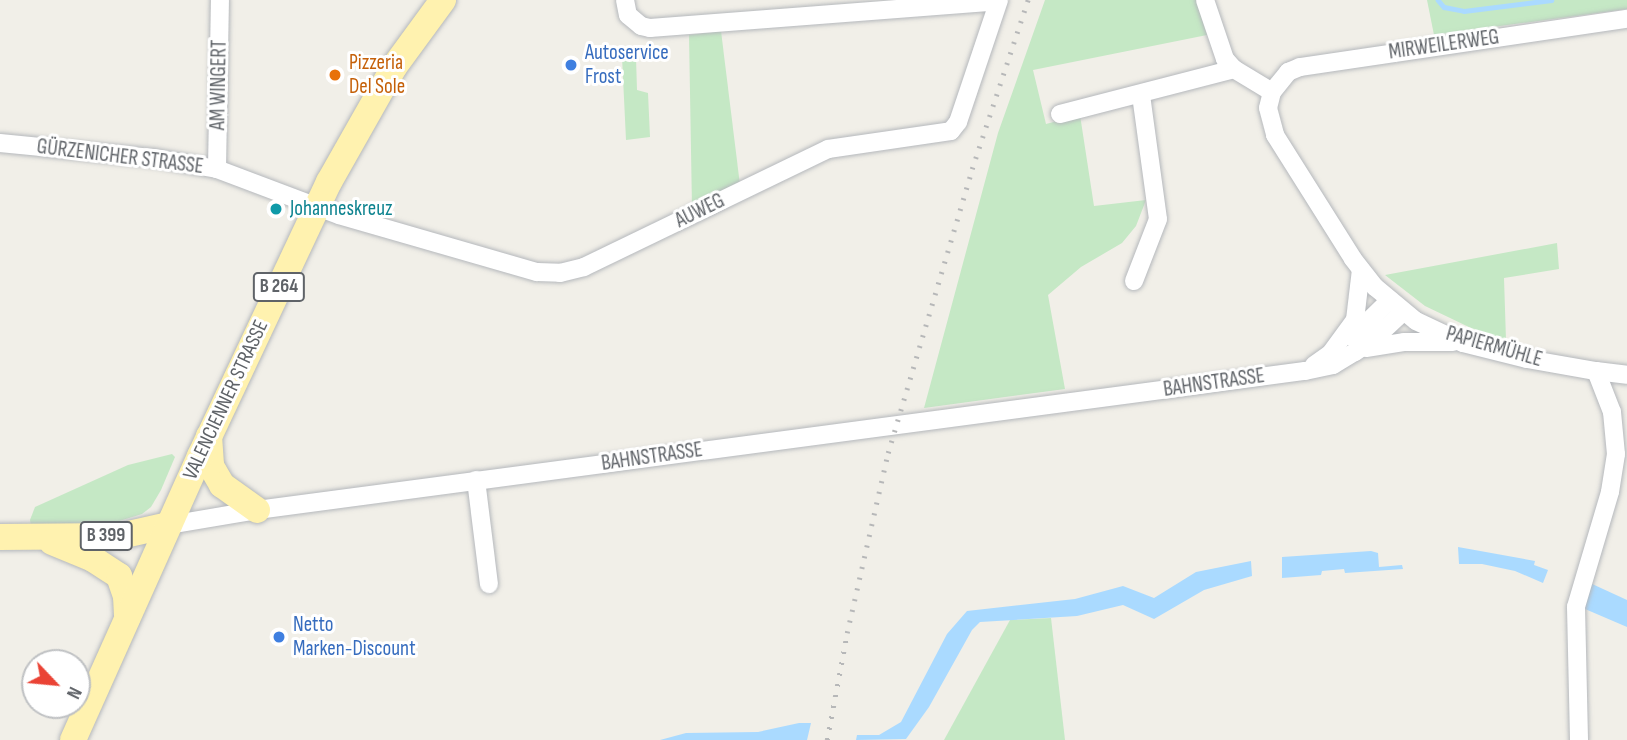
<!DOCTYPE html>
<meta charset="utf-8">
<style>
body{margin:0}
#map{position:relative;width:1627px;height:740px;overflow:hidden;background:#f1efe8;font-family:"Sofia Sans Condensed",sans-serif}
div>[style]{position:absolute}
.green>*{inset:0;background:#c5e8c5}
.water>*{inset:0;background:#aadaff}
.stream>*{height:4.5px;margin:-2.25px;padding:0 2.25px;transform-origin:2.25px;border-radius:2.25px;background:#aadaff}
.roads{filter:drop-shadow(0 0 2px #b5b8bc) drop-shadow(0 0 2px #b5b8bc)}
.minor>*{height:18px;margin:-9px;padding:0 9px;transform-origin:9px;border-radius:9px;background:#fff}
.primary>*{height:26px;margin:-13px;padding:0 13px;transform-origin:13px;border-radius:13px;background:#fff2af}
.rail>*{height:4.5px;margin-top:-2.25px;transform-origin:0;background:repeating-linear-gradient(90deg,#b6b7b8 0 2px,transparent 0 11px)}
.dots>*{width:19px;height:19px;translate:-50% -50%;box-sizing:border-box;border:4px solid #fff;border-radius:50%}
span{translate:-50% -50%;white-space:nowrap;text-align:center;line-height:1.15;-webkit-text-stroke:6px #fff;paint-order:stroke}
.shield-label span{padding:2px 5px;background:#fff;border:2px solid;border-radius:5px;-webkit-text-stroke-width:0}
.shield-label{font-size:19px;color:#5f6368;font-weight:700}
.street-label{font-size:21px;color:#5f6368}
.shop-label{font-size:21px;color:#366cbe}
.left{translate:0 -50%;text-align:left}
.food-label{font-size:21px;color:#c56008}
.culture-label{font-size:21px;color:#0d838f}
.north{position:absolute;left:21px;top:649px;width:70px;height:70px;box-sizing:border-box;background:#fff;border:2px solid #bfc1c3;border-radius:50%;rotate:116deg;font-size:19px;font-weight:700;line-height:28px;text-align:center;color:#5f6368}
.north::after{content:'';display:block;margin:auto;width:24px;height:32px;background:#ea4335;clip-path:polygon(50% 0,100% 100%,50% 72%,0 100%)}
</style>
<div id="map">
<div class="green">
<div style="clip-path:polygon(1045px 0,1196px 0,1207px 35px,1033px 70px,1046px 124px,1080px 115px,1094px 206px,1146px 200px,1136px 226px,1122px 243px,1081px 267px,1048px 295px,1065px 389px,924px 408px,998px 133px)"></div>
<div style="clip-path:polygon(1427px 0,1627px 0,1627px 9px,1434px 35px)"></div>
<div style="clip-path:polygon(721px 31px,740px 185px,692px 208px,689px 35px)"></div>
<div style="clip-path:polygon(622px 57px,636px 57px,637px 90px,648px 93px,650px 137px,626px 140px)"></div>
<div style="clip-path:polygon(1557px 243px,1559px 269px,1504px 278px,1506px 340px,1473px 329px,1425px 306px,1385px 275px)"></div>
<div style="clip-path:polygon(172px 454px,175px 457px,161px 490px,151px 507px,142px 514px,116px 522px,36px 530px,31px 526px,30px 520px,35px 507px,128px 465px)"></div>
<div style="clip-path:polygon(1051px 618px,1065px 740px,944px 740px,1010px 620px)"></div>
</div>
<div class="water">
<div style="clip-path:polygon(1458px 547px,1535px 561px,1534px 565px,1548px 570px,1543px 583px,1515px 571px,1482px 564px,1459px 564px)"></div>
<div style="clip-path:polygon(1371px 551px,1378px 553px,1379px 567px,1402px 565px,1403px 569px,1345px 573px,1344px 569px,1322px 571px,1321px 575px,1282px 578px,1282px 557px)"></div>
<div style="clip-path:polygon(1251px 561px,1252px 576px,1204px 590px,1154px 619px,1123px 605px,1077px 616px,980px 622px,972px 630px,929px 707px,906px 739px,856px 740px,857px 735px,879px 735px,901px 722px,947px 634px,967px 611px,1075px 599px,1123px 586px,1154px 598px,1196px 572px)"></div>
<div style="clip-path:polygon(1590px 583px,1627px 600px,1627px 627px,1585px 609px)"></div>
<div style="clip-path:polygon(799px 723px,811px 723px,807px 740px,660px 740px,686px 733px,758px 732px)"></div>
</div>
<div class="stream">
<div style="left:1438px;top:0;width:9px;rotate:49deg"></div>
<div style="left:1444px;top:7px;width:20px;rotate:11deg"></div>
<div style="left:1464px;top:11px;width:88px;rotate:-7.2deg"></div>
</div>
<div class="roads">
<div class="minor">
<div style="left:625px;top:0;width:15px;rotate:79deg"></div>
<div style="left:628px;top:15px;width:17px;rotate:40deg"></div>
<div style="left:641px;top:26px;width:9px;rotate:13deg"></div>
<div style="left:650px;top:28px;width:349px;rotate:-4.4deg"></div>
<div style="left:1205px;top:0;width:62px;rotate:71.3deg"></div>
<div style="left:1225px;top:59px;width:13px;rotate:48deg"></div>
<div style="left:1234px;top:69px;width:44px;rotate:31.2deg"></div>
<div style="left:1272px;top:92px;width:16px;rotate:104deg"></div>
<div style="left:1268px;top:108px;width:28px;rotate:75deg"></div>
<div style="left:1275px;top:135px;width:146px;rotate:57.8deg"></div>
<div style="left:1353px;top:259px;width:36px;rotate:52deg"></div>
<div style="left:1375px;top:287px;width:53px;rotate:39.7deg"></div>
<div style="left:1416px;top:321px;width:52px;rotate:25.1deg"></div>
<div style="left:1463px;top:343px;width:66px;rotate:14deg"></div>
<div style="left:1527px;top:359px;width:70px;rotate:9.9deg"></div>
<div style="left:1596px;top:371px;width:44px;rotate:68.7deg"></div>
<div style="left:1612px;top:412px;width:42px;rotate:84.6deg"></div>
<div style="left:1616px;top:454px;width:38px;rotate:99deg"></div>
<div style="left:1610px;top:492px;width:120px;rotate:106.5deg"></div>
<div style="left:1576px;top:607px;width:133px;rotate:88.7deg"></div>
<div style="left:1272px;top:92px;width:26px;rotate:-51deg"></div>
<div style="left:1288px;top:72px;width:13px;rotate:-23deg"></div>
<div style="left:1300px;top:67px;width:331px;rotate:-8.4deg"></div>
<div style="left:1060px;top:114px;width:180px;rotate:-14.5deg"></div>
<div style="left:0;top:143px;width:155px;rotate:5.6deg"></div>
<div style="left:154px;top:158px;width:64px;rotate:9.9deg"></div>
<div style="left:217px;top:169px;width:130px;rotate:20.7deg"></div>
<div style="left:339px;top:215px;width:206px;rotate:16.1deg"></div>
<div style="left:537px;top:272px;width:23px;rotate:2deg"></div>
<div style="left:560px;top:273px;width:25px;rotate:-14deg"></div>
<div style="left:584px;top:267px;width:271px;rotate:-25.8deg"></div>
<div style="left:828px;top:149px;width:124px;rotate:-8.3deg"></div>
<div style="left:951px;top:131px;width:11px;rotate:-52deg"></div>
<div style="left:958px;top:122px;width:129px;rotate:-71.4deg"></div>
<div style="left:217px;top:169px;width:169px;rotate:-89deg"></div>
<div style="left:1134px;top:281px;width:66px;rotate:-68.8deg"></div>
<div style="left:1158px;top:219px;width:125px;rotate:-97.8deg"></div>
<div style="left:1352px;top:337px;width:53px;rotate:-44.2deg"></div>
<div style="left:1366px;top:348px;width:38px;rotate:-9deg"></div>
<div style="left:1404px;top:342px;width:49px"></div>
<div style="left:1314px;top:365px;width:19px;rotate:-35deg"></div>
<div style="left:1330px;top:354px;width:42px;rotate:-53.7deg"></div>
<div style="left:1355px;top:320px;width:50px;rotate:-83.2deg"></div>
<div style="left:1596px;top:371px;width:31px;rotate:7deg"></div>
<div style="left:476px;top:480px;width:105px;rotate:82.9deg"></div>
<div style="left:169px;top:525px;width:89px;rotate:-9.7deg"></div>
<div style="left:257px;top:510px;width:1057px;rotate:-7.56deg"></div>
<div style="left:1305px;top:371px;width:29px;rotate:-12deg"></div>
<div style="left:1333px;top:365px;width:26px;rotate:-31deg"></div>
<div style="left:1355px;top:352px;width:22px;rotate:-34deg"></div>
<div style="left:1373px;top:340px;width:41px;rotate:-43deg"></div>
</div>
<div class="primary">
<div style="left:209px;top:436px;width:30px;rotate:86deg"></div>
<div style="left:211px;top:466px;width:22px;rotate:60deg"></div>
<div style="left:222px;top:485px;width:43px;rotate:35.5deg"></div>
<div style="left:0;top:537px;width:120px;rotate:-0.5deg"></div>
<div style="left:120px;top:536px;width:50px;rotate:-12.7deg"></div>
<div style="left:52px;top:542px;width:44px;rotate:22.5deg"></div>
<div style="left:93px;top:559px;width:31px;rotate:33deg"></div>
<div style="left:119px;top:576px;width:21px;rotate:71deg"></div>
<div style="left:126px;top:596px;width:22px;rotate:87deg"></div>
<div style="left:73px;top:740px;width:311px;rotate:-65.9deg"></div>
<div style="left:200px;top:456px;width:303px;rotate:-64.8deg"></div>
<div style="left:329px;top:182px;width:132px;rotate:-60.5deg"></div>
<div style="left:394px;top:67px;width:83px;rotate:-53.8deg"></div>
</div>
</div>
<div class="rail">
<div style="left:827px;top:740px;width:109px;rotate:-79.4deg"></div>
<div style="left:847px;top:633px;width:185px;rotate:-77.2deg"></div>
<div style="left:888px;top:453px;width:296px;rotate:-73.5deg"></div>
<div style="left:972px;top:169px;width:178px;rotate:-71.7deg"></div>
</div>
<div class="dots">
<div style="left:571px;top:65px;background:#3f7fe0"></div>
<div style="left:335px;top:75px;background:#e8710a"></div>
<div style="left:276px;top:209px;background:#0f9aa8"></div>
<div style="left:279px;top:637px;background:#3f7fe0"></div>
</div>
<div class="shield-label">
<span style="left:279px;top:287px">B 264</span>
<span style="left:106px;top:536px">B 399</span>
</div>
<div class="street-label">
<span style="left:1444px;top:45px;rotate:-8deg">MIRWEILERWEG</span>
<span style="left:219px;top:85px;rotate:-89deg">AM WINGERT</span>
<span style="left:120px;top:157px;rotate:7deg">GÜRZENICHER STRASSE</span>
<span style="left:700px;top:211px;rotate:-26deg">AUWEG</span>
<span style="left:1494px;top:347px;rotate:16deg">PAPIERMÜHLE</span>
<span style="left:1214px;top:383px;rotate:-8deg">BAHNSTRASSE</span>
<span style="left:226px;top:400px;rotate:-65deg">VALENCIENNER STRASSE</span>
<span style="left:652px;top:457px;rotate:-8deg">BAHNSTRASSE</span>
</div>
<div class="shop-label">
<span class="left" style="left:585px;top:65px">Autoservice<br>Frost</span>
<span class="left" style="left:293px;top:637px">Netto<br>Marken-Discount</span>
</div>
<div class="food-label">
<span class="left" style="left:349px;top:75px">Pizzeria<br>Del Sole</span>
</div>
<div class="culture-label">
<span class="left" style="left:290px;top:209px">Johanneskreuz</span>
</div>
<div class="north">N</div>
</div>
